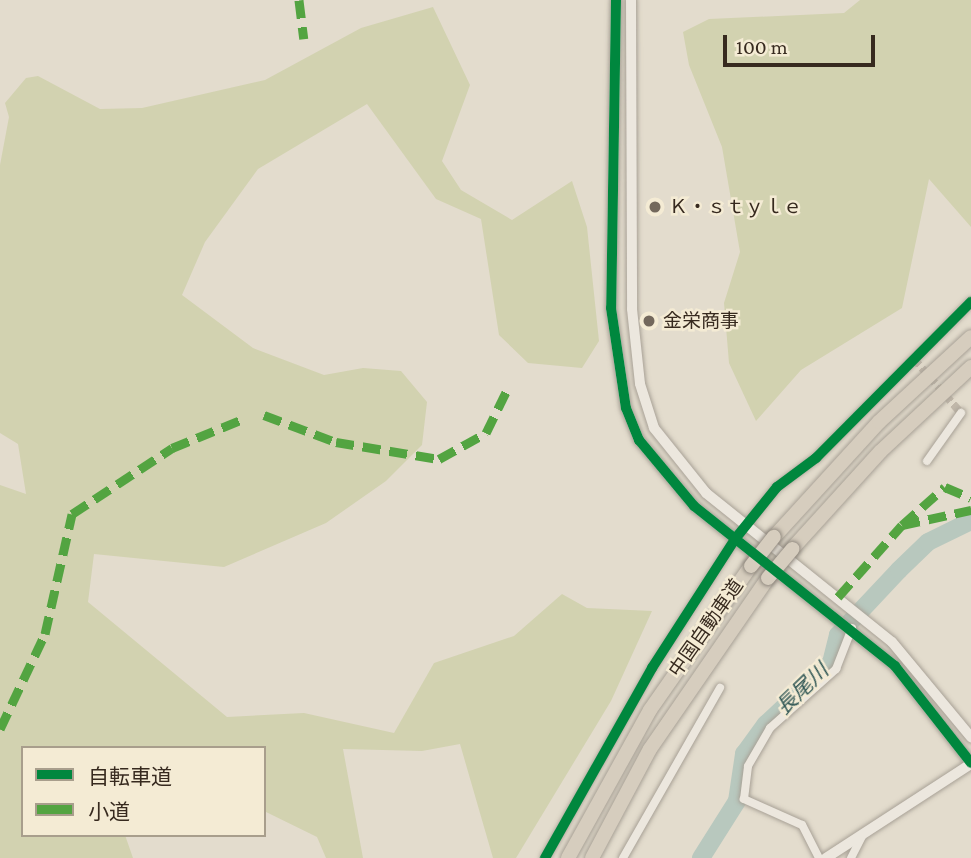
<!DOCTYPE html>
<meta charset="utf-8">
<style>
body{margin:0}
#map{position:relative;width:971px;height:858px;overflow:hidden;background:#e3dccd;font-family:"Crimson Pro","Noto Sans JP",serif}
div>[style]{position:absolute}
.green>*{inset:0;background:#d2d2b0}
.river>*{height:18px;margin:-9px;padding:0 9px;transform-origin:9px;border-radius:9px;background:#b8c8be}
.minor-tunnel>*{height:8px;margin-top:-4px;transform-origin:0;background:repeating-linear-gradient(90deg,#c1b8aa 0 8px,transparent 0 12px)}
.roads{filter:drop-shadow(0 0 2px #a8a196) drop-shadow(0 0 2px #a8a196)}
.minor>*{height:8px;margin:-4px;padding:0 4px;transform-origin:4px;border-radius:4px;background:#ece7de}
.tertiary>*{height:10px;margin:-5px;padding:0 5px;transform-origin:5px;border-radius:5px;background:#ece7de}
.motorway>*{height:14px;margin:-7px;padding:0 7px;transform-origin:7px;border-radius:7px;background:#d6cdbe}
.bridges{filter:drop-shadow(0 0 2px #8e877d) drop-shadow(0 0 2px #8e877d)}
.motorway-bridge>*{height:14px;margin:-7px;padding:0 7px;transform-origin:7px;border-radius:7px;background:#d6cdbe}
.quiet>*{height:9px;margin-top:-4.5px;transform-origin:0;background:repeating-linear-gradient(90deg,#53a441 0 18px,transparent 0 27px)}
.cycleway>*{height:10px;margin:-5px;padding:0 5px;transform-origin:5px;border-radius:5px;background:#00873e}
.dots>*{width:19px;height:19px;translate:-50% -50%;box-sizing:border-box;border:4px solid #f4ebd4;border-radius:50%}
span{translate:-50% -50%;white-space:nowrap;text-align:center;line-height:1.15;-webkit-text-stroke:5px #f4ebd4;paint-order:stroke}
.poi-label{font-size:19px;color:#372a1f}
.left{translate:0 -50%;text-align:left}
.street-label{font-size:19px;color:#372a1f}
.water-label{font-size:21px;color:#2f5654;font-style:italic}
.legend{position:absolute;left:21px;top:746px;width:245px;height:91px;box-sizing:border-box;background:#f4ebd4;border:2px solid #a89e8c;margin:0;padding:9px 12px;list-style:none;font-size:21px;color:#372a1f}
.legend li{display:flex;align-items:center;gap:14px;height:35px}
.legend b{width:35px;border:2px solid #a89e8c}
.scale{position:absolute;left:723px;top:35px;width:152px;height:32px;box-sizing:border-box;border:4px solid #372a1f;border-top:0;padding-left:9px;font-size:21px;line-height:24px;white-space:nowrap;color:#372a1f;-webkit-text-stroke:5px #f4ebd4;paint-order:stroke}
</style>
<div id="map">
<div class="green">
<div style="clip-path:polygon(860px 0,971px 0,971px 227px,929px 179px,902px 308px,801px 370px,756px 421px,729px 363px,724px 303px,740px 252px,722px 147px,689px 65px,683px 32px,709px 19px,844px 13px)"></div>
<div style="clip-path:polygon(433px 7px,470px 85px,442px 161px,461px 190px,512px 220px,572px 181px,587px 227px,599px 341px,582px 368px,528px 363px,499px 335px,481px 219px,436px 199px,367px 104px,258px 169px,205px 242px,182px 295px,253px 348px,324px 375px,363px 368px,401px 371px,427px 402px,422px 445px,386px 481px,326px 523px,224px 567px,94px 554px,88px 602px,227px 717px,304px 713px,394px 733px,434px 663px,514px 636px,562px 594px,587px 608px,652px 611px,611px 701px,516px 858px,493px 858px,460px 744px,422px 751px,343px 749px,363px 858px,326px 858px,317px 837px,264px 811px,264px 748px,23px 748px,23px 835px,125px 835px,133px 858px,0 858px,0 485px,26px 494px,18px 444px,0 433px,0 165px,9px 117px,5px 103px,26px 78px,38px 76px,100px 109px,142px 108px,265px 80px,361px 28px)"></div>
</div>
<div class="river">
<div style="left:701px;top:858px;width:67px;rotate:-57.7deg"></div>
<div style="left:737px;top:801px;width:48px;rotate:-81.5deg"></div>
<div style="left:744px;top:754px;width:37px;rotate:-54deg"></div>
<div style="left:766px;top:724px;width:89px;rotate:-43.2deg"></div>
<div style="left:831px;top:663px;width:29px;rotate:-76deg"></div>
<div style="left:838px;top:635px;width:89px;rotate:-46.8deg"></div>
<div style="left:899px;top:570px;width:40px;rotate:-44deg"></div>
<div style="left:928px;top:542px;width:48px;rotate:-26deg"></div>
</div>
<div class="minor-tunnel">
<div style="left:914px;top:359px;width:72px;rotate:49deg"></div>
</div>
<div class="roads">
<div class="minor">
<div style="left:927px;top:461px;width:59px;rotate:-54.7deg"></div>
<div style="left:545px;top:858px;width:218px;rotate:-60.6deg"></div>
<div style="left:652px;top:668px;width:153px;rotate:-57.2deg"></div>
<div style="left:735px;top:539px;width:67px;rotate:-51.1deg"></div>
<div style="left:777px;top:487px;width:49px;rotate:-36.6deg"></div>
<div style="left:816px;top:458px;width:220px;rotate:-45.2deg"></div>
<div style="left:623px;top:858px;width:196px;rotate:-60.3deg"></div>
<div style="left:819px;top:858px;width:37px;rotate:-117deg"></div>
<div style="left:802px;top:825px;width:64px;rotate:-155.9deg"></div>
<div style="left:744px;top:799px;width:33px;rotate:-83deg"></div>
<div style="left:748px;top:766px;width:44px;rotate:-59.9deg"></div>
<div style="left:770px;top:728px;width:89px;rotate:-41.8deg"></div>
<div style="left:836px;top:669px;width:44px;rotate:-68.7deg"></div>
<div style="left:851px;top:858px;width:25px;rotate:-63deg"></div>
</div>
<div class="tertiary">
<div style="left:616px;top:0;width:308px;rotate:90.9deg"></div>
<div style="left:611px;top:308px;width:101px;rotate:81.5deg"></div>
<div style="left:626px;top:408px;width:35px;rotate:68deg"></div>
<div style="left:639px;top:440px;width:86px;rotate:50.2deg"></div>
<div style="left:694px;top:506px;width:257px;rotate:38.5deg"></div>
<div style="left:895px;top:666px;width:123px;rotate:51.9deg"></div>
<div style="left:631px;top:0;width:309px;rotate:89.8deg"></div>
<div style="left:632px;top:309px;width:75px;rotate:83.9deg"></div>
<div style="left:640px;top:384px;width:46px;rotate:72.3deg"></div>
<div style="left:654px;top:428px;width:83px;rotate:51.3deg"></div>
<div style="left:706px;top:493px;width:238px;rotate:38.7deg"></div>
<div style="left:892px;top:642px;width:124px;rotate:50.3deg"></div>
<div style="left:826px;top:858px;width:173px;rotate:-33deg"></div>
</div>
<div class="motorway">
<div style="left:774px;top:537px;width:156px;rotate:-47.6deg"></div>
<div style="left:879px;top:422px;width:125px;rotate:-42.7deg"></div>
<div style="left:792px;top:549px;width:132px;rotate:-47.8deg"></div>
<div style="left:881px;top:451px;width:123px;rotate:-43deg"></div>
<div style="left:568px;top:858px;width:169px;rotate:-61deg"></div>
<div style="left:650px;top:710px;width:176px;rotate:-55deg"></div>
<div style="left:592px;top:858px;width:123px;rotate:-62deg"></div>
<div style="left:650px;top:749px;width:208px;rotate:-55.4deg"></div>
</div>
</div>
<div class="bridges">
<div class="motorway-bridge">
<div style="left:751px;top:566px;width:37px;rotate:-52deg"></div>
<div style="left:768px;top:578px;width:38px;rotate:-50deg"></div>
</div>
</div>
<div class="quiet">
<div style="left:299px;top:0;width:39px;rotate:83deg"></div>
<div style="left:264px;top:415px;width:77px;rotate:20.6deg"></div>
<div style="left:336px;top:442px;width:104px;rotate:9.4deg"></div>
<div style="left:439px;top:459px;width:54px;rotate:-29deg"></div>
<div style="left:486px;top:433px;width:48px;rotate:-64deg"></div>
<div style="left:902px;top:525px;width:71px;rotate:-12.3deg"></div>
<div style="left:838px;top:597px;width:96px;rotate:-48.4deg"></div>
<div style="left:902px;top:525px;width:57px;rotate:-41.5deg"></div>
<div style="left:945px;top:487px;width:28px;rotate:23deg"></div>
<div style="left:0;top:729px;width:105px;rotate:-64.7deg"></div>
<div style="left:45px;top:634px;width:123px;rotate:-77.3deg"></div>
<div style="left:72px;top:514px;width:120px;rotate:-33.4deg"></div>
<div style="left:172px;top:448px;width:77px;rotate:-22.2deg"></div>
</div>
<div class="cycleway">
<div style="left:616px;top:0;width:308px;rotate:90.9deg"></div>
<div style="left:611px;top:308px;width:101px;rotate:81.5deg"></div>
<div style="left:626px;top:408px;width:35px;rotate:68deg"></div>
<div style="left:639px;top:440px;width:86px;rotate:50.2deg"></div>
<div style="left:694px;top:506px;width:257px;rotate:38.5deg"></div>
<div style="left:895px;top:666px;width:123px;rotate:51.9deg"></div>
<div style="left:545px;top:858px;width:218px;rotate:-60.6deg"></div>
<div style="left:652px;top:668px;width:153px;rotate:-57.2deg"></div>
<div style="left:735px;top:539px;width:67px;rotate:-51.1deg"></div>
<div style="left:777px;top:487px;width:49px;rotate:-36.6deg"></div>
<div style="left:816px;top:458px;width:220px;rotate:-45.2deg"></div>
</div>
<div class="dots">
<div style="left:655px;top:207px;background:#73685c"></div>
<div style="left:649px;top:321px;background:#73685c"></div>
</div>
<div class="poi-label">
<span class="left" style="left:669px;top:207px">Ｋ・ｓｔｙｌｅ</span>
<span class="left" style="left:663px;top:321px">金栄商事</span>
</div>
<div class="street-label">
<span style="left:706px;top:628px;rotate:-55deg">中国自動車道</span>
</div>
<div class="water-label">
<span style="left:802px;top:689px;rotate:-44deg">長尾川</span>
</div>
<ul class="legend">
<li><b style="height:9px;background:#00873e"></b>自転車道</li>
<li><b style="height:9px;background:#53a441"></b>小道</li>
</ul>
<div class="scale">100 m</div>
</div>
